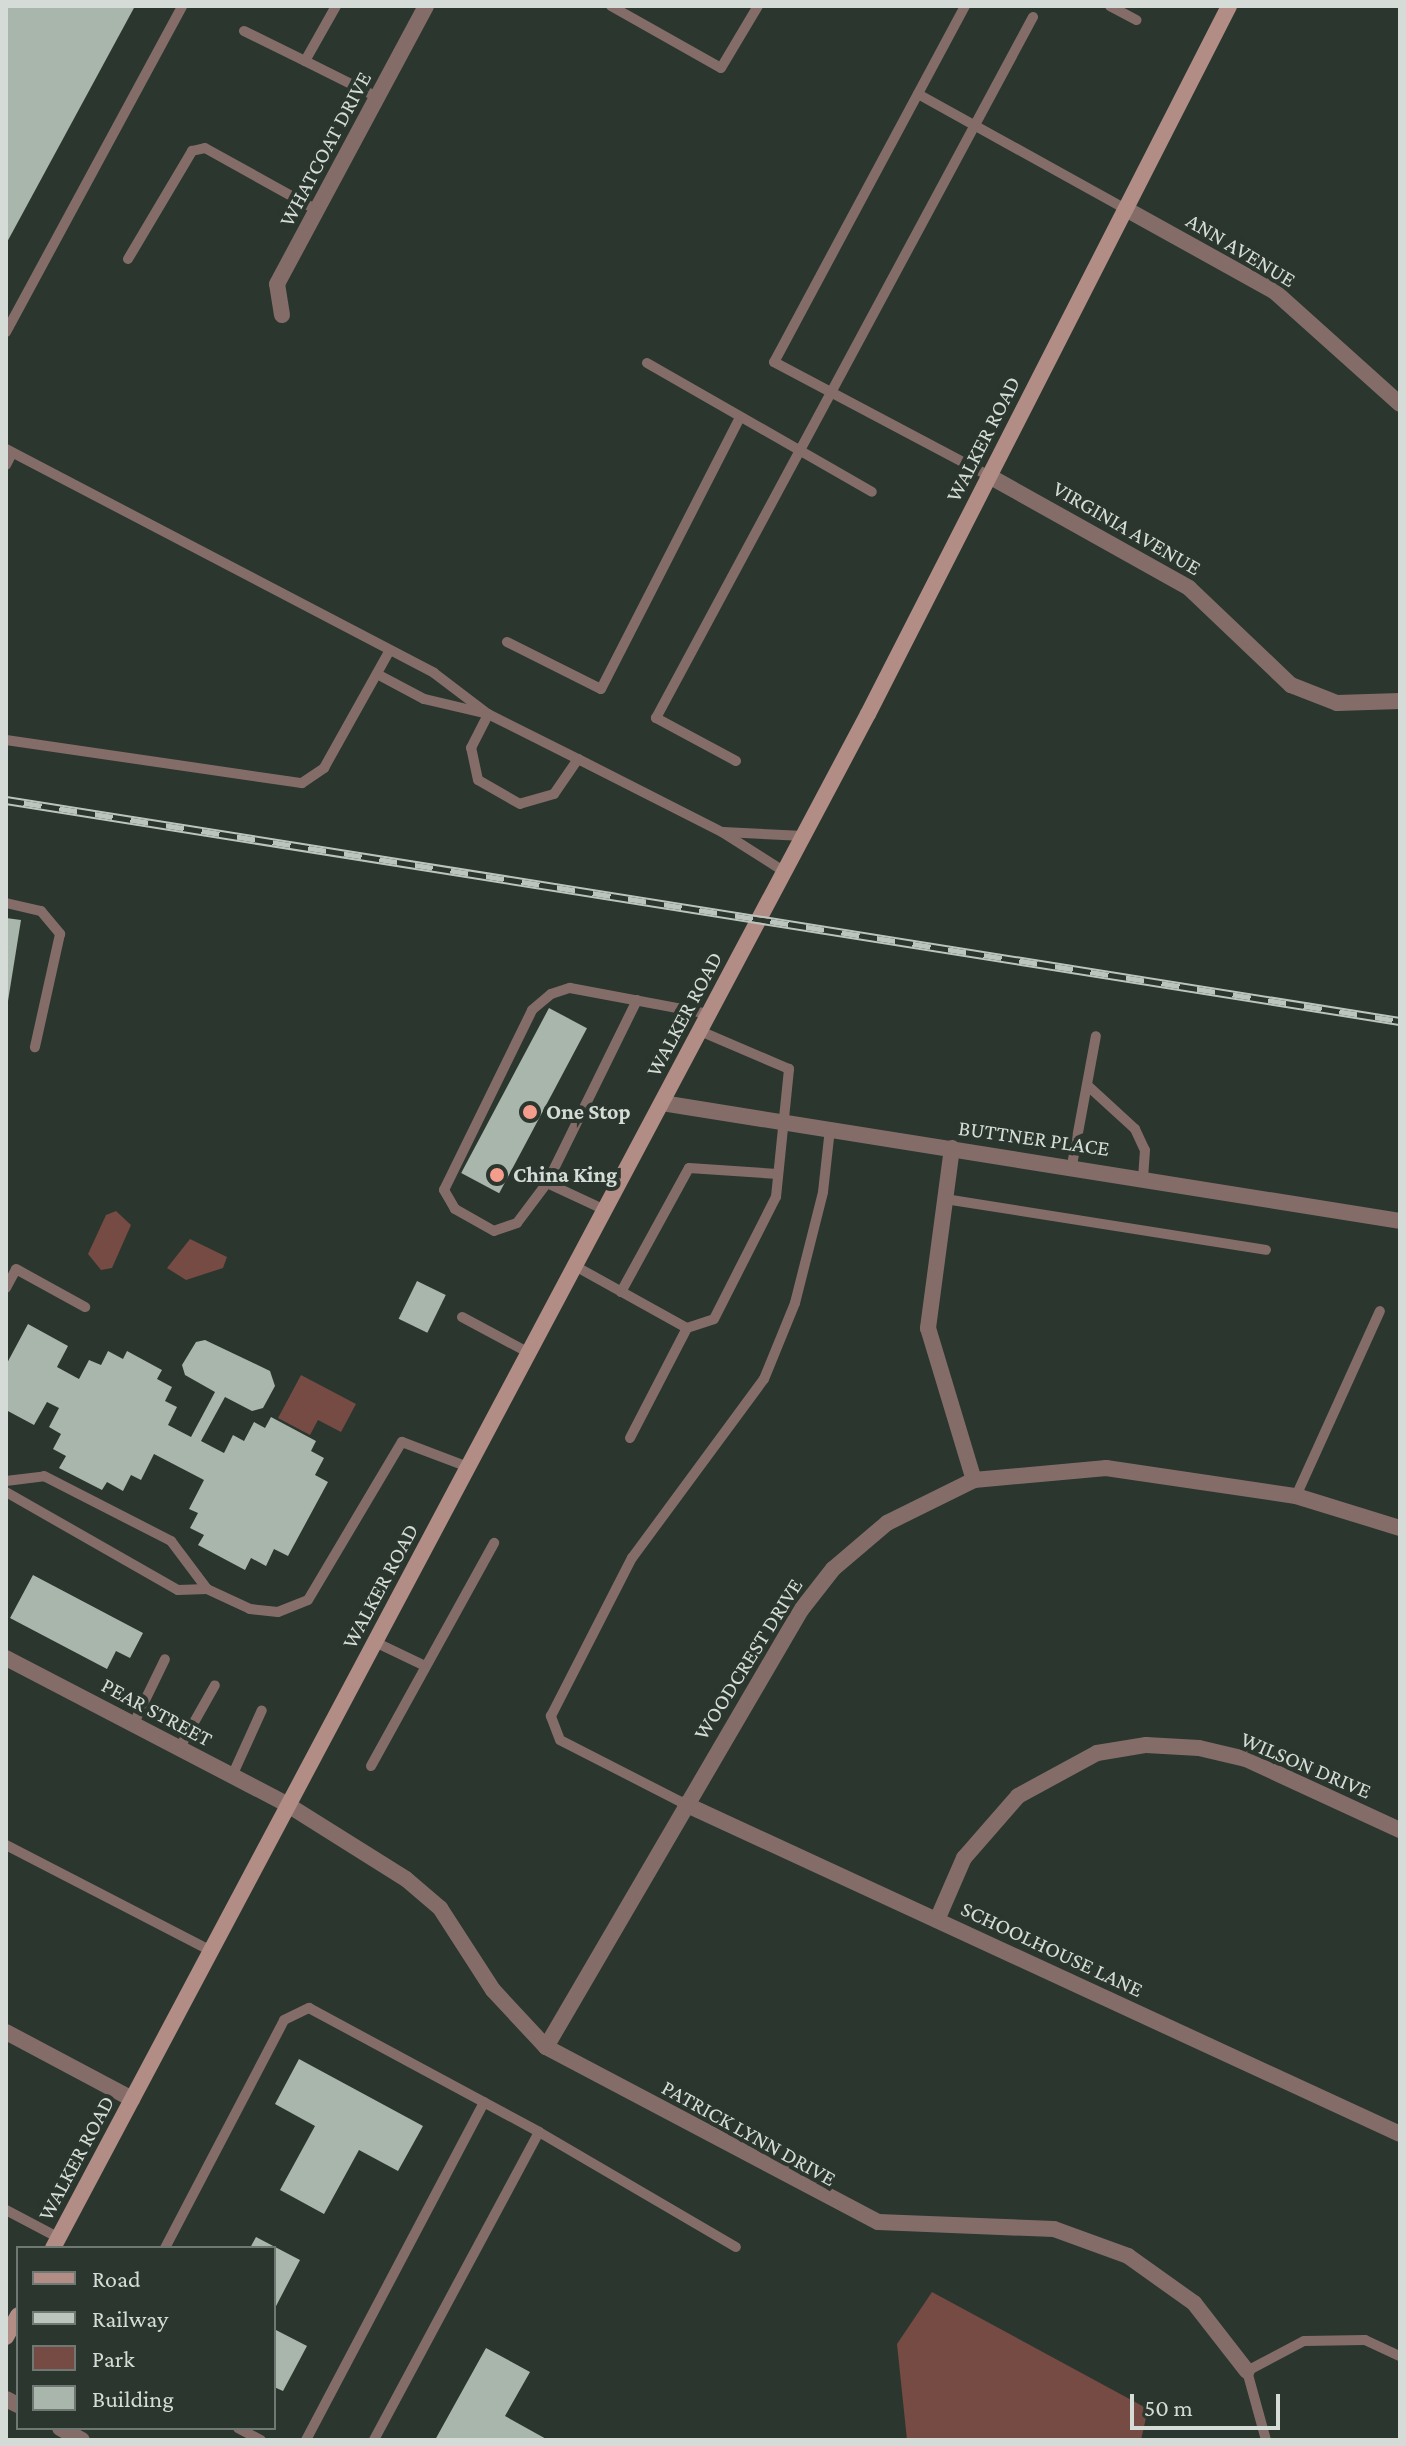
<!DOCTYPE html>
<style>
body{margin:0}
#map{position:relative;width:1406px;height:2446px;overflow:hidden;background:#2b362e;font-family:"Crimson Pro",serif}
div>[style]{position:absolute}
.green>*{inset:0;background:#754b43}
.building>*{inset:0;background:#a8b6ab;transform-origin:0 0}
.lane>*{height:10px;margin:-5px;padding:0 5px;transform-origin:5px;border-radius:5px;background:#846d68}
.street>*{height:16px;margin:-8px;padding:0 8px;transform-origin:8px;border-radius:8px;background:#846d68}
.secondary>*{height:16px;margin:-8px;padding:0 8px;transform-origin:8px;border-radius:8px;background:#b18d85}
.rail>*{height:9px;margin-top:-4.5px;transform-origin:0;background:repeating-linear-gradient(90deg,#2b362e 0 18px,#bcc4be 0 36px);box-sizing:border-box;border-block:2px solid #bcc4be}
.dots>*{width:22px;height:22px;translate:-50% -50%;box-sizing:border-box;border:4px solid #2b362e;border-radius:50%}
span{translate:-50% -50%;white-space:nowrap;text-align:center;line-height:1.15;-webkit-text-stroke:8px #2b362e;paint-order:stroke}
.street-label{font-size:22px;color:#d5dcd7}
.poi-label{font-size:22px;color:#d5dcd7;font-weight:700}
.left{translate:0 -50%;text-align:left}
.frame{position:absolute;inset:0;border:8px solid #d5dcd7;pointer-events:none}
.legend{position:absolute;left:16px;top:2246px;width:260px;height:184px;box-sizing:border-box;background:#2b362e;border:2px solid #6f7872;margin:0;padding:10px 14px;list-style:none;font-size:24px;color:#d5dcd7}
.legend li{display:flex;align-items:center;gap:16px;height:40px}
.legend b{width:40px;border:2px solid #6f7872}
.scale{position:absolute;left:1130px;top:2394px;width:150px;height:36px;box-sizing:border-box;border:4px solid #d5dcd7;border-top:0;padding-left:10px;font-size:24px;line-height:28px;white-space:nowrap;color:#d5dcd7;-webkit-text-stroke:6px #2b362e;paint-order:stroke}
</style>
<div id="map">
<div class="green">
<div style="clip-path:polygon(116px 1211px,131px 1225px,112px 1268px,101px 1270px,88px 1254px,106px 1215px)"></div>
<div style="clip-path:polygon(190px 1239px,227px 1257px,223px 1268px,186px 1280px,167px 1268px)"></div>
<div style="clip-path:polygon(301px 1375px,356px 1404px,341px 1432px,318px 1420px,310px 1435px,278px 1418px)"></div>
<div style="clip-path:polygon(932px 2292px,1148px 2409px,1141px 2440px,907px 2440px,897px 2344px)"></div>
</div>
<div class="building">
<div style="clip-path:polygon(6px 6px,135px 6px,6px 244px)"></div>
<div style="clip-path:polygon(6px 918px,21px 920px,8px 1001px,6px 1000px)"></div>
<div style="left:549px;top:1008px;width:43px;height:187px;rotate:28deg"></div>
<div style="left:417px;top:1281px;width:32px;height:42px;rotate:26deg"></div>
<div style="clip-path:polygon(28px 1324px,68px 1346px,57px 1367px,79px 1379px,89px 1360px,101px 1365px,108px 1351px,123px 1359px,127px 1351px,162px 1370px,157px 1379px,172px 1387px,165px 1401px,177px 1407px,168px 1425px,191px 1437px,215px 1392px,185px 1375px,182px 1365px,196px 1342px,205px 1340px,270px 1371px,275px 1386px,263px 1408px,252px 1411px,225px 1397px,201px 1441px,224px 1453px,233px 1435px,244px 1441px,254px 1422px,265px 1428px,271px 1417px,316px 1441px,311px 1451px,324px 1458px,315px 1475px,328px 1482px,288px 1556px,274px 1549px,266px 1566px,251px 1558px,245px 1570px,198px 1545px,204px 1535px,190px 1528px,198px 1513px,189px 1509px,204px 1480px,154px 1454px,141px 1480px,131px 1475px,123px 1491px,107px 1482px,102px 1490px,59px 1468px,66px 1456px,53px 1449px,61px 1434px,49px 1427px,59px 1408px,47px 1402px,34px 1425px,6px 1410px,6px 1365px)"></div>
<div style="clip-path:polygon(33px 1575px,143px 1633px,130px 1658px,116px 1651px,107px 1669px,10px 1618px)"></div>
<div style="clip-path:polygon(299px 2059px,423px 2126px,398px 2171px,359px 2150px,324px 2214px,280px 2190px,315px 2126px,275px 2104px)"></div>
<div style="clip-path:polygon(256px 2237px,300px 2260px,274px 2310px,274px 2248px,250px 2248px)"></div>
<div style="clip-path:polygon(274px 2329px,307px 2346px,283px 2391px,274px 2387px)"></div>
<div style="clip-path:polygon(486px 2348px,530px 2372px,505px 2416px,548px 2440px,435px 2440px)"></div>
</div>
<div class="lane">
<div style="left:336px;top:6px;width:63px;rotate:119.4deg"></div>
<div style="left:305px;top:61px;width:80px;rotate:26.6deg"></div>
<div style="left:611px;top:6px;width:126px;rotate:29.4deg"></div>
<div style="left:721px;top:68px;width:72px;rotate:-59.2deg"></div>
<div style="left:965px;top:6px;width:404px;rotate:118.2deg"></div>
<div style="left:774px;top:362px;width:243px;rotate:27.9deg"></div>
<div style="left:1110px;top:6px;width:30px;rotate:28deg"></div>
<div style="left:244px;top:31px;width:68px;rotate:26.2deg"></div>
<div style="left:918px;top:94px;width:235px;rotate:29deg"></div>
<div style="left:128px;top:259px;width:126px;rotate:-59.3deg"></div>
<div style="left:192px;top:151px;width:13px;rotate:-13deg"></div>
<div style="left:205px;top:148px;width:128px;rotate:29deg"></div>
<div style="left:6px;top:332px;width:370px;rotate:-61.6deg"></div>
<div style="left:647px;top:363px;width:259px;rotate:29.8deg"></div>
<div style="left:6px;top:449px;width:483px;rotate:27.6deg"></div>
<div style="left:434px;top:673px;width:68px;rotate:37.2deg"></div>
<div style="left:488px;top:714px;width:66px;rotate:-166.8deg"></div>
<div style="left:424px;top:699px;width:53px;rotate:-152deg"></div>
<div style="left:6px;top:465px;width:13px;rotate:-63deg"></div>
<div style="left:507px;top:642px;width:105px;rotate:26.6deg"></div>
<div style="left:601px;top:689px;width:305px;rotate:-62.9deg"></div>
<div style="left:6px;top:740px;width:299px;rotate:8.3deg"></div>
<div style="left:302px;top:783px;width:27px;rotate:-34deg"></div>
<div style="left:324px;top:768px;width:135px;rotate:-60.8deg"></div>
<div style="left:578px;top:759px;width:42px;rotate:124.4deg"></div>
<div style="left:554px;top:794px;width:35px;rotate:164deg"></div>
<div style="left:520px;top:804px;width:48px;rotate:-150.3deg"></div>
<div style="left:478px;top:780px;width:33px;rotate:-102deg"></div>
<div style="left:471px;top:748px;width:38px;rotate:-63deg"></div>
<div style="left:488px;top:714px;width:101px;rotate:26.6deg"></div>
<div style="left:578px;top:759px;width:161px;rotate:26.9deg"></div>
<div style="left:722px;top:832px;width:75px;rotate:32.4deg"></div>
<div style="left:736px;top:761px;width:91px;rotate:-151.7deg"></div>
<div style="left:656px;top:718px;width:796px;rotate:-61.73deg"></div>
<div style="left:723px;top:832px;width:81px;rotate:2.8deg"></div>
<div style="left:6px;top:903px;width:36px;rotate:13deg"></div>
<div style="left:41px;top:911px;width:30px;rotate:50deg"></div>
<div style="left:60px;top:934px;width:116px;rotate:102.5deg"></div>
<div style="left:1087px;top:1085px;width:65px;rotate:42.5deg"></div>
<div style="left:1135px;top:1129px;width:23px;rotate:65deg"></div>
<div style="left:1145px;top:1150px;width:26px;rotate:94deg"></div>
<div style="left:1072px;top:1165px;width:131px;rotate:-79.5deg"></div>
<div style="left:547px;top:1183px;width:204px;rotate:-63.8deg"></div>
<div style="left:945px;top:1199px;width:325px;rotate:9deg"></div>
<div style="left:605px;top:1210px;width:64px;rotate:-155deg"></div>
<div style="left:547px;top:1183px;width:50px;rotate:126.9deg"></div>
<div style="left:517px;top:1223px;width:24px;rotate:161deg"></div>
<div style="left:494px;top:1231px;width:45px;rotate:-150.6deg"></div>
<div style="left:455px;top:1209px;width:22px;rotate:-120deg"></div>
<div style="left:444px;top:1190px;width:200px;rotate:-63.9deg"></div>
<div style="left:532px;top:1010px;width:25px;rotate:-40deg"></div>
<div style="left:551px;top:994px;width:20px;rotate:-18deg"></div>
<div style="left:570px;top:988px;width:141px;rotate:10.6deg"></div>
<div style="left:575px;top:1266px;width:128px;rotate:29deg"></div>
<div style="left:6px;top:1288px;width:21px;rotate:-62deg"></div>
<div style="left:16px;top:1269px;width:79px;rotate:28.8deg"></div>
<div style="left:621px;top:1292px;width:141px;rotate:-61.3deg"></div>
<div style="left:689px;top:1168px;width:89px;rotate:3.9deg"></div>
<div style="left:462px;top:1317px;width:76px;rotate:28.2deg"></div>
<div style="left:630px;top:1438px;width:124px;rotate:-62.6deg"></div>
<div style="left:687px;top:1328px;width:28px;rotate:-18deg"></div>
<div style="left:714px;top:1319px;width:137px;rotate:-63.1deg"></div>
<div style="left:776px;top:1197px;width:129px;rotate:-84.2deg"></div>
<div style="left:789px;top:1069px;width:97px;rotate:-156.9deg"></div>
<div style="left:6px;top:1481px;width:38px;rotate:-7deg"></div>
<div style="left:44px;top:1476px;width:143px;rotate:27.1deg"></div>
<div style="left:171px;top:1541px;width:60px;rotate:53.1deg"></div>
<div style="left:207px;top:1589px;width:47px;rotate:24.9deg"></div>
<div style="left:250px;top:1609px;width:28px;rotate:6deg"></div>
<div style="left:278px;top:1612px;width:32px;rotate:-22deg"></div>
<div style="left:308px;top:1600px;width:184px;rotate:-59.3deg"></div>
<div style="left:402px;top:1442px;width:71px;rotate:20.7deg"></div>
<div style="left:6px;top:1492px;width:198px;rotate:29.7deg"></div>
<div style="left:178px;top:1590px;width:29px;rotate:-2deg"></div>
<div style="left:1296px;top:1496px;width:203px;rotate:-65.6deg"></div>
<div style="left:375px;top:1642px;width:55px;rotate:25.6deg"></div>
<div style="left:133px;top:1725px;width:73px;rotate:-64.1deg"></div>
<div style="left:179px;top:1749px;width:73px;rotate:-60.6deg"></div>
<div style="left:371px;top:1766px;width:255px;rotate:-61.1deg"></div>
<div style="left:232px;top:1776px;width:72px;rotate:-65.6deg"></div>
<div style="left:685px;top:1804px;width:140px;rotate:-152.9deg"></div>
<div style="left:560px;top:1740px;width:26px;rotate:-111deg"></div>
<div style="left:551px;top:1716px;width:178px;rotate:-62.9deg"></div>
<div style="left:632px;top:1558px;width:222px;rotate:-53.6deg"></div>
<div style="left:764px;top:1379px;width:82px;rotate:-67.8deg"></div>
<div style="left:795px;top:1303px;width:114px;rotate:-75.8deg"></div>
<div style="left:823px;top:1192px;width:63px;rotate:-83.7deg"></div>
<div style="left:6px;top:1845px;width:231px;rotate:27.3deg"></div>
<div style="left:539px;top:2132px;width:228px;rotate:30.3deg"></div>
<div style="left:6px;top:2210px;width:60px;rotate:27.8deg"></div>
<div style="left:165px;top:2248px;width:257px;rotate:-62.4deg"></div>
<div style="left:284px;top:2020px;width:28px;rotate:-26deg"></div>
<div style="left:309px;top:2008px;width:261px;rotate:28.3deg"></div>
<div style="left:539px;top:2132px;width:349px;rotate:118.2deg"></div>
<div style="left:238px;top:2428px;width:26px;rotate:28deg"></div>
<div style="left:306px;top:2440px;width:382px;rotate:-62.2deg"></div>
<div style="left:1266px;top:2440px;width:72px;rotate:-105.4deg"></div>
<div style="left:1247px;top:2371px;width:64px;rotate:-27.8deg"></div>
<div style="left:1304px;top:2341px;width:61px;rotate:-0.9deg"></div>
<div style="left:1365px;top:2340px;width:38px;rotate:25deg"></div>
</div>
<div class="street">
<div style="left:1124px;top:208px;width:171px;rotate:29deg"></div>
<div style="left:1274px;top:291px;width:169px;rotate:41.9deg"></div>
<div style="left:282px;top:315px;width:31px;rotate:-99deg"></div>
<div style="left:277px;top:284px;width:315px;rotate:-61.8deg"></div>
<div style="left:989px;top:476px;width:229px;rotate:29.2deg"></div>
<div style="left:1189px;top:588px;width:141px;rotate:43.6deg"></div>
<div style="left:1291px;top:685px;width:49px;rotate:21.4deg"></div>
<div style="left:1337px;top:703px;width:63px;rotate:-1.8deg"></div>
<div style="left:662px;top:1103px;width:747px;rotate:9.08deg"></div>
<div style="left:952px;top:1148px;width:182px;rotate:97.6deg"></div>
<div style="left:928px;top:1328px;width:159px;rotate:73.2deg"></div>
<div style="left:6px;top:1658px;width:318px;rotate:27.5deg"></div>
<div style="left:288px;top:1805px;width:139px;rotate:32.1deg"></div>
<div style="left:406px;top:1879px;width:45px;rotate:40.5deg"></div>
<div style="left:440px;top:1908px;width:98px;rotate:57.1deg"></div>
<div style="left:493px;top:1990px;width:78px;rotate:47.1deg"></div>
<div style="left:546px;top:2047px;width:375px;rotate:27.8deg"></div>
<div style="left:878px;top:2222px;width:176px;rotate:2.3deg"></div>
<div style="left:1054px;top:2229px;width:79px;rotate:20deg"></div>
<div style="left:1128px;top:2256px;width:81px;rotate:35.5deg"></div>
<div style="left:1194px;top:2303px;width:86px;rotate:52.1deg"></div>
<div style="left:685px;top:1804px;width:787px;rotate:24.78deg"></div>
<div style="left:937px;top:1920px;width:68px;rotate:-66.5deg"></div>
<div style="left:964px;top:1858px;width:82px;rotate:-48.9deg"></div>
<div style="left:1018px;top:1796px;width:90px;rotate:-28.6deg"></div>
<div style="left:1097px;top:1753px;width:50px;rotate:-9.3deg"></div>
<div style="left:1146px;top:1745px;width:53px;rotate:3.2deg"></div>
<div style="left:1199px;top:1748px;width:48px;rotate:13.2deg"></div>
<div style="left:1246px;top:1759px;width:170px;rotate:24.8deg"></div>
<div style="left:6px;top:2032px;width:143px;rotate:28deg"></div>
<div style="left:546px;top:2047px;width:506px;rotate:-59.74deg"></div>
<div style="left:801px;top:1610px;width:52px;rotate:-52deg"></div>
<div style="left:833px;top:1569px;width:71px;rotate:-40.4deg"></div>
<div style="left:887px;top:1523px;width:97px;rotate:-26.3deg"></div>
<div style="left:974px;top:1480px;width:133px;rotate:-5.2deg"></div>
<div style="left:1106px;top:1468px;width:192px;rotate:8.4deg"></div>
<div style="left:1296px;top:1496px;width:109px;rotate:17.1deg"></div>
<div style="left:6px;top:2399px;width:13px;rotate:27deg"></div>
<div style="left:60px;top:2428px;width:25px;rotate:29deg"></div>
</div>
<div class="secondary">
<div style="left:53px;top:2248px;width:1737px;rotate:-62.02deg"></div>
<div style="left:868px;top:714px;width:795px;rotate:-62.98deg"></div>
<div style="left:6px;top:2337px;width:25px;rotate:-61deg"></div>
</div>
<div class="rail">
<div style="left:6px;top:800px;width:1411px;rotate:9.01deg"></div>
</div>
<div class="dots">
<div style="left:530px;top:1112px;background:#f49d8d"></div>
<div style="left:497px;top:1175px;background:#f49d8d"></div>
</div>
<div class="street-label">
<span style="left:325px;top:149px;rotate:-62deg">WHATCOAT DRIVE</span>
<span style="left:1241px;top:250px;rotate:31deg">ANN AVENUE</span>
<span style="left:983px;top:439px;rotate:-63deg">WALKER ROAD</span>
<span style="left:1127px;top:528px;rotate:30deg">VIRGINIA AVENUE</span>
<span style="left:684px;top:1014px;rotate:-62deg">WALKER ROAD</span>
<span style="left:1034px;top:1138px;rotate:8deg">BUTTNER PLACE</span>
<span style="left:380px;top:1586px;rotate:-62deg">WALKER ROAD</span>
<span style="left:748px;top:1659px;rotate:-58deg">WOODCREST DRIVE</span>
<span style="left:157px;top:1712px;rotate:28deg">PEAR STREET</span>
<span style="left:1306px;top:1765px;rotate:23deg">WILSON DRIVE</span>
<span style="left:1052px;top:1949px;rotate:25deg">SCHOOLHOUSE LANE</span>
<span style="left:749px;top:2133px;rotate:29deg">PATRICK LYNN DRIVE</span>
<span style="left:76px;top:2158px;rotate:-62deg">WALKER ROAD</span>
</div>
<div class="poi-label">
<span class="left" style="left:546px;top:1112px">One Stop</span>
<span class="left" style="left:513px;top:1175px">China King</span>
</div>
<div class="frame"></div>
<ul class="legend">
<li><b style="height:10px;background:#b18d85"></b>Road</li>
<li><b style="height:10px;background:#bcc4be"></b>Railway</li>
<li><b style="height:22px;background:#754b43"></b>Park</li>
<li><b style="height:22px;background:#a8b6ab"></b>Building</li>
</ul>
<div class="scale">50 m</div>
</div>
